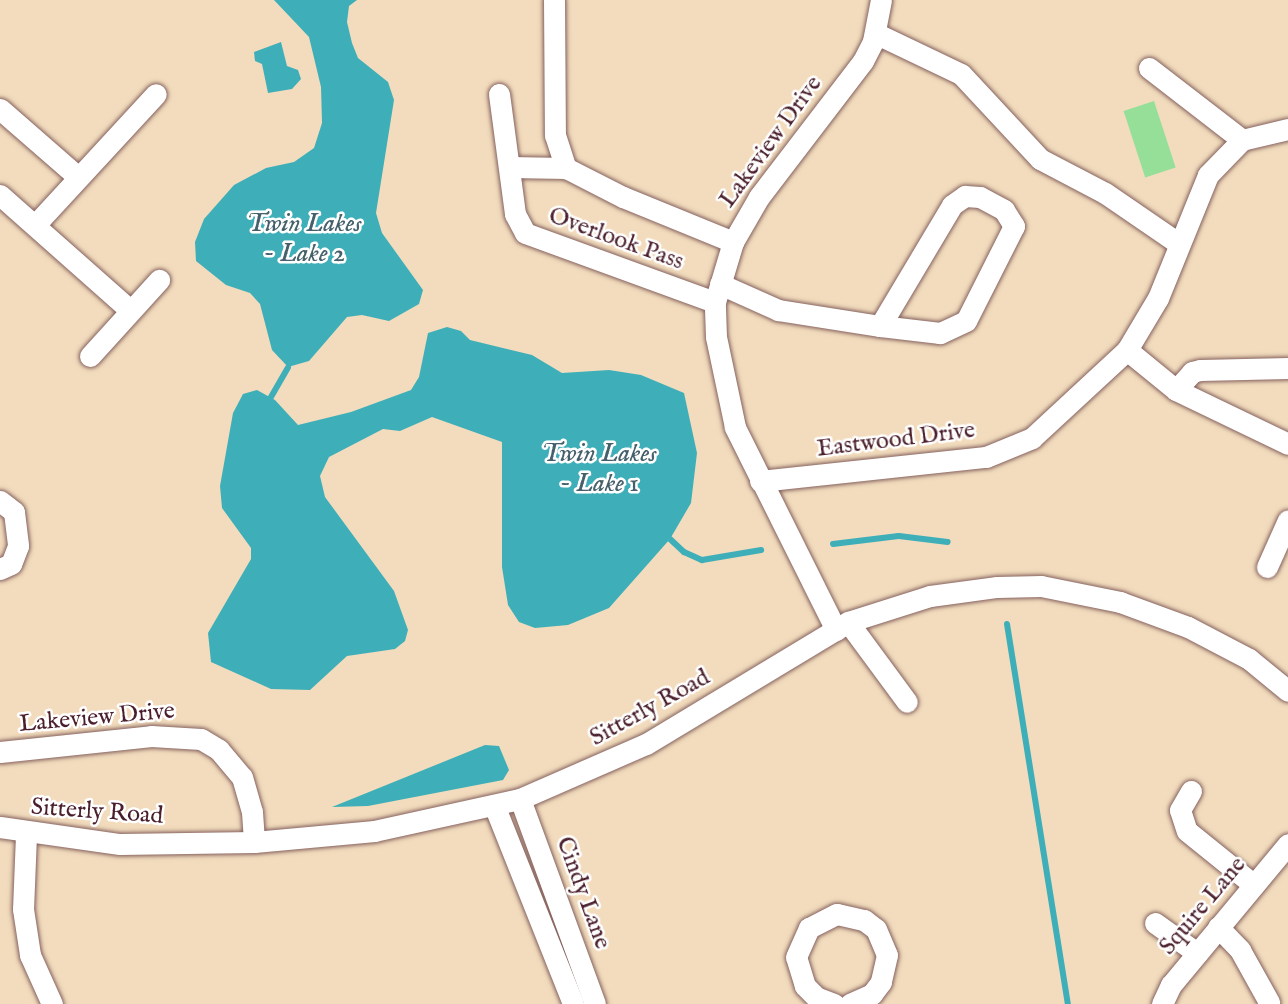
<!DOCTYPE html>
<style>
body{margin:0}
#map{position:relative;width:1288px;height:1004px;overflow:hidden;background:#f2dcbd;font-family:"IM FELL English",serif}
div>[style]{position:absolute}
.green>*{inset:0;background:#96df99;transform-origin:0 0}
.water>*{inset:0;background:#3eafb8}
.stream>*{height:6px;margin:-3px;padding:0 3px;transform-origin:3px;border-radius:3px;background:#3eafb8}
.roads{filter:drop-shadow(0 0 2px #85615e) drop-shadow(0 0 2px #85615e)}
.minor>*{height:21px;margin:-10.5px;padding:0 10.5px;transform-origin:10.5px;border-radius:10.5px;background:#fff}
span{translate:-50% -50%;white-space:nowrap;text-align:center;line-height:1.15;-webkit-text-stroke:5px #fff;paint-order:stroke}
.street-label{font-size:24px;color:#4a1f2b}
.water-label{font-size:26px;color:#45606a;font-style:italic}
</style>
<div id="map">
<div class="green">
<div style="left:1154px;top:101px;width:70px;height:32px;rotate:72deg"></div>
</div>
<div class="water">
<div style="clip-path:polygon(274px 0,357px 0,349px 6px,347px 22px,352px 43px,358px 58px,388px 82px,394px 100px,376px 213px,382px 233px,423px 290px,419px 304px,389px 321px,362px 315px,347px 317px,309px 361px,288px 367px,272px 350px,260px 304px,250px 293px,226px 285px,196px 261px,195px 242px,204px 219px,234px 185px,266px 168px,294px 162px,314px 148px,322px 123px,321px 87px,309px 37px)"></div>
<div style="clip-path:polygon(281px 42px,287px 66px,298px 70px,301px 79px,292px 89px,268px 93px,262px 64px,255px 61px,254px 52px)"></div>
<div style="clip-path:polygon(447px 327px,461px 331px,470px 340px,532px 355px,562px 373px,609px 370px,641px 375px,684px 393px,697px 453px,691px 503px,670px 539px,609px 608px,568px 625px,535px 628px,519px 622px,508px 605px,502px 567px,502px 442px,432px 417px,400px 431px,383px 429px,329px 457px,320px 476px,325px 497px,394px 591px,408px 630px,405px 641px,395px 649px,347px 656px,310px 690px,271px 689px,211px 662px,208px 633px,251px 559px,251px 548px,222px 508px,220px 486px,233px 413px,243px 394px,257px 390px,275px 400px,298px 425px,351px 412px,411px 390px,419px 377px,428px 333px)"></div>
<div style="clip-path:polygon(485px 745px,499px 746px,509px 770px,503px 780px,368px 806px,332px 807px)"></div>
</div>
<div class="stream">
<div style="left:271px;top:397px;width:34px;rotate:-60deg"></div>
<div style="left:670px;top:539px;width:19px;rotate:43deg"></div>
<div style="left:684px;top:552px;width:20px;rotate:24deg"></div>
<div style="left:702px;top:560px;width:60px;rotate:-9.6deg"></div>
<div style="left:833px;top:544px;width:66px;rotate:-6.9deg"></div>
<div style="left:899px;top:536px;width:49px;rotate:7deg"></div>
<div style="left:1007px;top:624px;width:385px;rotate:80.9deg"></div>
</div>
<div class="roads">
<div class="minor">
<div style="left:554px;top:0;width:135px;rotate:89.6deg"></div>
<div style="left:555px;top:135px;width:35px;rotate:72deg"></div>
<div style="left:566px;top:168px;width:64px;rotate:27deg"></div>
<div style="left:623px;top:197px;width:119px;rotate:22.2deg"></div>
<div style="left:875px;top:33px;width:95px;rotate:25.5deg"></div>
<div style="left:961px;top:74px;width:116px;rotate:47.1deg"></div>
<div style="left:1040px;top:159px;width:73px;rotate:27.6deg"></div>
<div style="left:1105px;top:193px;width:88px;rotate:34.4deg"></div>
<div style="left:1149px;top:68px;width:118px;rotate:37.7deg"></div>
<div style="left:499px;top:94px;width:121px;rotate:82.4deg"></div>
<div style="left:515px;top:214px;width:21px;rotate:62deg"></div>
<div style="left:525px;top:233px;width:202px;rotate:20deg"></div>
<div style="left:0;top:109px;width:103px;rotate:41.1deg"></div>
<div style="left:1288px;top:129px;width:47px;rotate:166.6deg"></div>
<div style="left:1242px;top:140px;width:49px;rotate:134.2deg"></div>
<div style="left:1208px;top:175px;width:133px;rotate:112.1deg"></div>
<div style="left:1158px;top:298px;width:61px;rotate:120.8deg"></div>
<div style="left:1127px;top:350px;width:63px;rotate:39.2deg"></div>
<div style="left:1176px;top:390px;width:124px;rotate:25.7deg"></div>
<div style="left:509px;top:167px;width:57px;rotate:1deg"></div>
<div style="left:0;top:195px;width:174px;rotate:41.5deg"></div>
<div style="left:965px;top:196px;width:15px;rotate:4deg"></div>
<div style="left:980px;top:197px;width:27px;rotate:28deg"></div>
<div style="left:1004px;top:210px;width:19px;rotate:58deg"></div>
<div style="left:1014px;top:226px;width:106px;rotate:116.8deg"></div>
<div style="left:966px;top:321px;width:29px;rotate:155deg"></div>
<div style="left:940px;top:333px;width:60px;rotate:-173.3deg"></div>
<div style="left:880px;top:326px;width:141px;rotate:-59.2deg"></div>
<div style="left:952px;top:205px;width:16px;rotate:-35deg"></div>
<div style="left:35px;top:225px;width:178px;rotate:-47.3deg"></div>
<div style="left:720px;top:284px;width:64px;rotate:24.1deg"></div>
<div style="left:778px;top:310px;width:103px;rotate:8.9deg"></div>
<div style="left:90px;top:356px;width:103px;rotate:-47.8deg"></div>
<div style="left:1176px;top:390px;width:24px;rotate:-48deg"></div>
<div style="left:1192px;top:372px;width:8px;rotate:-14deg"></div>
<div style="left:1200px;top:370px;width:88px;rotate:-1.3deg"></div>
<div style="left:760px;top:481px;width:227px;rotate:-6.1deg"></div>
<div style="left:986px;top:457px;width:50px;rotate:-22.4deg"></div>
<div style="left:1032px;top:438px;width:129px;rotate:-42.8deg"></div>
<div style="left:0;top:501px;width:18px;rotate:38deg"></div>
<div style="left:14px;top:512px;width:34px;rotate:83deg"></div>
<div style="left:18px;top:546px;width:19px;rotate:111deg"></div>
<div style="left:11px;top:564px;width:12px;rotate:156deg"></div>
<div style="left:1267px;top:567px;width:51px;rotate:-65.9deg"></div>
<div style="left:848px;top:622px;width:99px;rotate:53.6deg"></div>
<div style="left:836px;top:630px;width:227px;rotate:-116.5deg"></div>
<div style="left:735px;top:427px;width:92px;rotate:-101.9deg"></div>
<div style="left:716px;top:337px;width:35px;rotate:-92deg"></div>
<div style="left:715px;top:302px;width:63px;rotate:-73.3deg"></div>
<div style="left:733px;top:242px;width:52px;rotate:-60deg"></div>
<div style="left:759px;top:197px;width:171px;rotate:-52.6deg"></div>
<div style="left:863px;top:61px;width:22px;rotate:-63deg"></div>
<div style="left:873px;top:41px;width:42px;rotate:-79deg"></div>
<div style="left:0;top:752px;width:152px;rotate:-6deg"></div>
<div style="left:151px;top:736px;width:50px;rotate:3.4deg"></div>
<div style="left:201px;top:739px;width:21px;rotate:31deg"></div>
<div style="left:219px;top:750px;width:35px;rotate:50deg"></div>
<div style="left:242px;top:777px;width:36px;rotate:74deg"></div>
<div style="left:252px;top:812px;width:30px;rotate:86deg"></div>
<div style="left:1191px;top:791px;width:22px;rotate:120deg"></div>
<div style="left:1180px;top:810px;width:22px;rotate:72deg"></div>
<div style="left:1187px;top:831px;width:86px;rotate:38.9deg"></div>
<div style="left:520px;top:799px;width:218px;rotate:69.9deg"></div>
<div style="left:494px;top:805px;width:214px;rotate:68.3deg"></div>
<div style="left:0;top:827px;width:121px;rotate:8.1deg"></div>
<div style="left:120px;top:844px;width:134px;rotate:-0.9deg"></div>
<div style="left:254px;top:842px;width:121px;rotate:-5.2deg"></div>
<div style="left:374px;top:831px;width:149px;rotate:-12.4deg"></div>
<div style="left:520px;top:799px;width:137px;rotate:-23.6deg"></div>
<div style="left:646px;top:744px;width:236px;rotate:-31.1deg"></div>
<div style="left:848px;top:622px;width:86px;rotate:-17.6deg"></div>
<div style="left:930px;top:596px;width:68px;rotate:-7.7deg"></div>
<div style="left:997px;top:587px;width:44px;rotate:-1.3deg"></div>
<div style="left:1041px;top:586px;width:81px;rotate:11.4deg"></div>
<div style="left:1120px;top:602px;width:72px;rotate:20.2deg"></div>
<div style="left:1188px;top:627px;width:69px;rotate:27.7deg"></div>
<div style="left:1249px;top:659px;width:50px;rotate:39.4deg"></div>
<div style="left:26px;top:835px;width:74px;rotate:92.3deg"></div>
<div style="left:23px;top:909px;width:47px;rotate:81.3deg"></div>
<div style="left:30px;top:955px;width:54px;rotate:65.8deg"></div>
<div style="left:1155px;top:923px;width:52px;rotate:35.5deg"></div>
<div style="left:1218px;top:927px;width:32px;rotate:46deg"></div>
<div style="left:1240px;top:950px;width:60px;rotate:60.9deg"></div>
<div style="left:834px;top:1004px;width:19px;rotate:-159deg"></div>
<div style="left:816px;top:997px;width:16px;rotate:-135deg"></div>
<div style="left:805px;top:986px;width:30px;rotate:-107deg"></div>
<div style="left:796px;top:957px;width:32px;rotate:-66deg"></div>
<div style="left:809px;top:928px;width:31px;rotate:-27deg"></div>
<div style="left:837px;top:914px;width:28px;rotate:13deg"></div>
<div style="left:864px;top:920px;width:15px;rotate:37deg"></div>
<div style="left:876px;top:929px;width:28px;rotate:67deg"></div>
<div style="left:887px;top:955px;width:28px;rotate:103deg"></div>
<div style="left:881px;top:982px;width:15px;rotate:127deg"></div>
<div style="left:872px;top:994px;width:24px;rotate:156deg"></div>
<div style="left:1162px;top:1004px;width:21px;rotate:-65deg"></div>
<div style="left:1171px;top:985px;width:183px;rotate:-50.3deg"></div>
</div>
</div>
<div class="street-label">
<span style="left:771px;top:142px;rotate:-54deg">Lakeview Drive</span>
<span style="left:616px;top:239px;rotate:20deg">Overlook Pass</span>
<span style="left:896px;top:440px;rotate:-7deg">Eastwood Drive</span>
<span style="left:650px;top:708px;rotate:-29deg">Sitterly Road</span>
<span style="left:97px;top:718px;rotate:-5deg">Lakeview Drive</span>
<span style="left:97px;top:812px;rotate:4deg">Sitterly Road</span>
<span style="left:583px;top:893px;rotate:70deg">Cindy Lane</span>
<span style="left:1203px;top:906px;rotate:-50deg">Squire Lane</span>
</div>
<div class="water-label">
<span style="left:304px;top:239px">Twin Lakes<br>- Lake 2</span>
<span style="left:599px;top:469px">Twin Lakes<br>- Lake 1</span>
</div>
</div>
